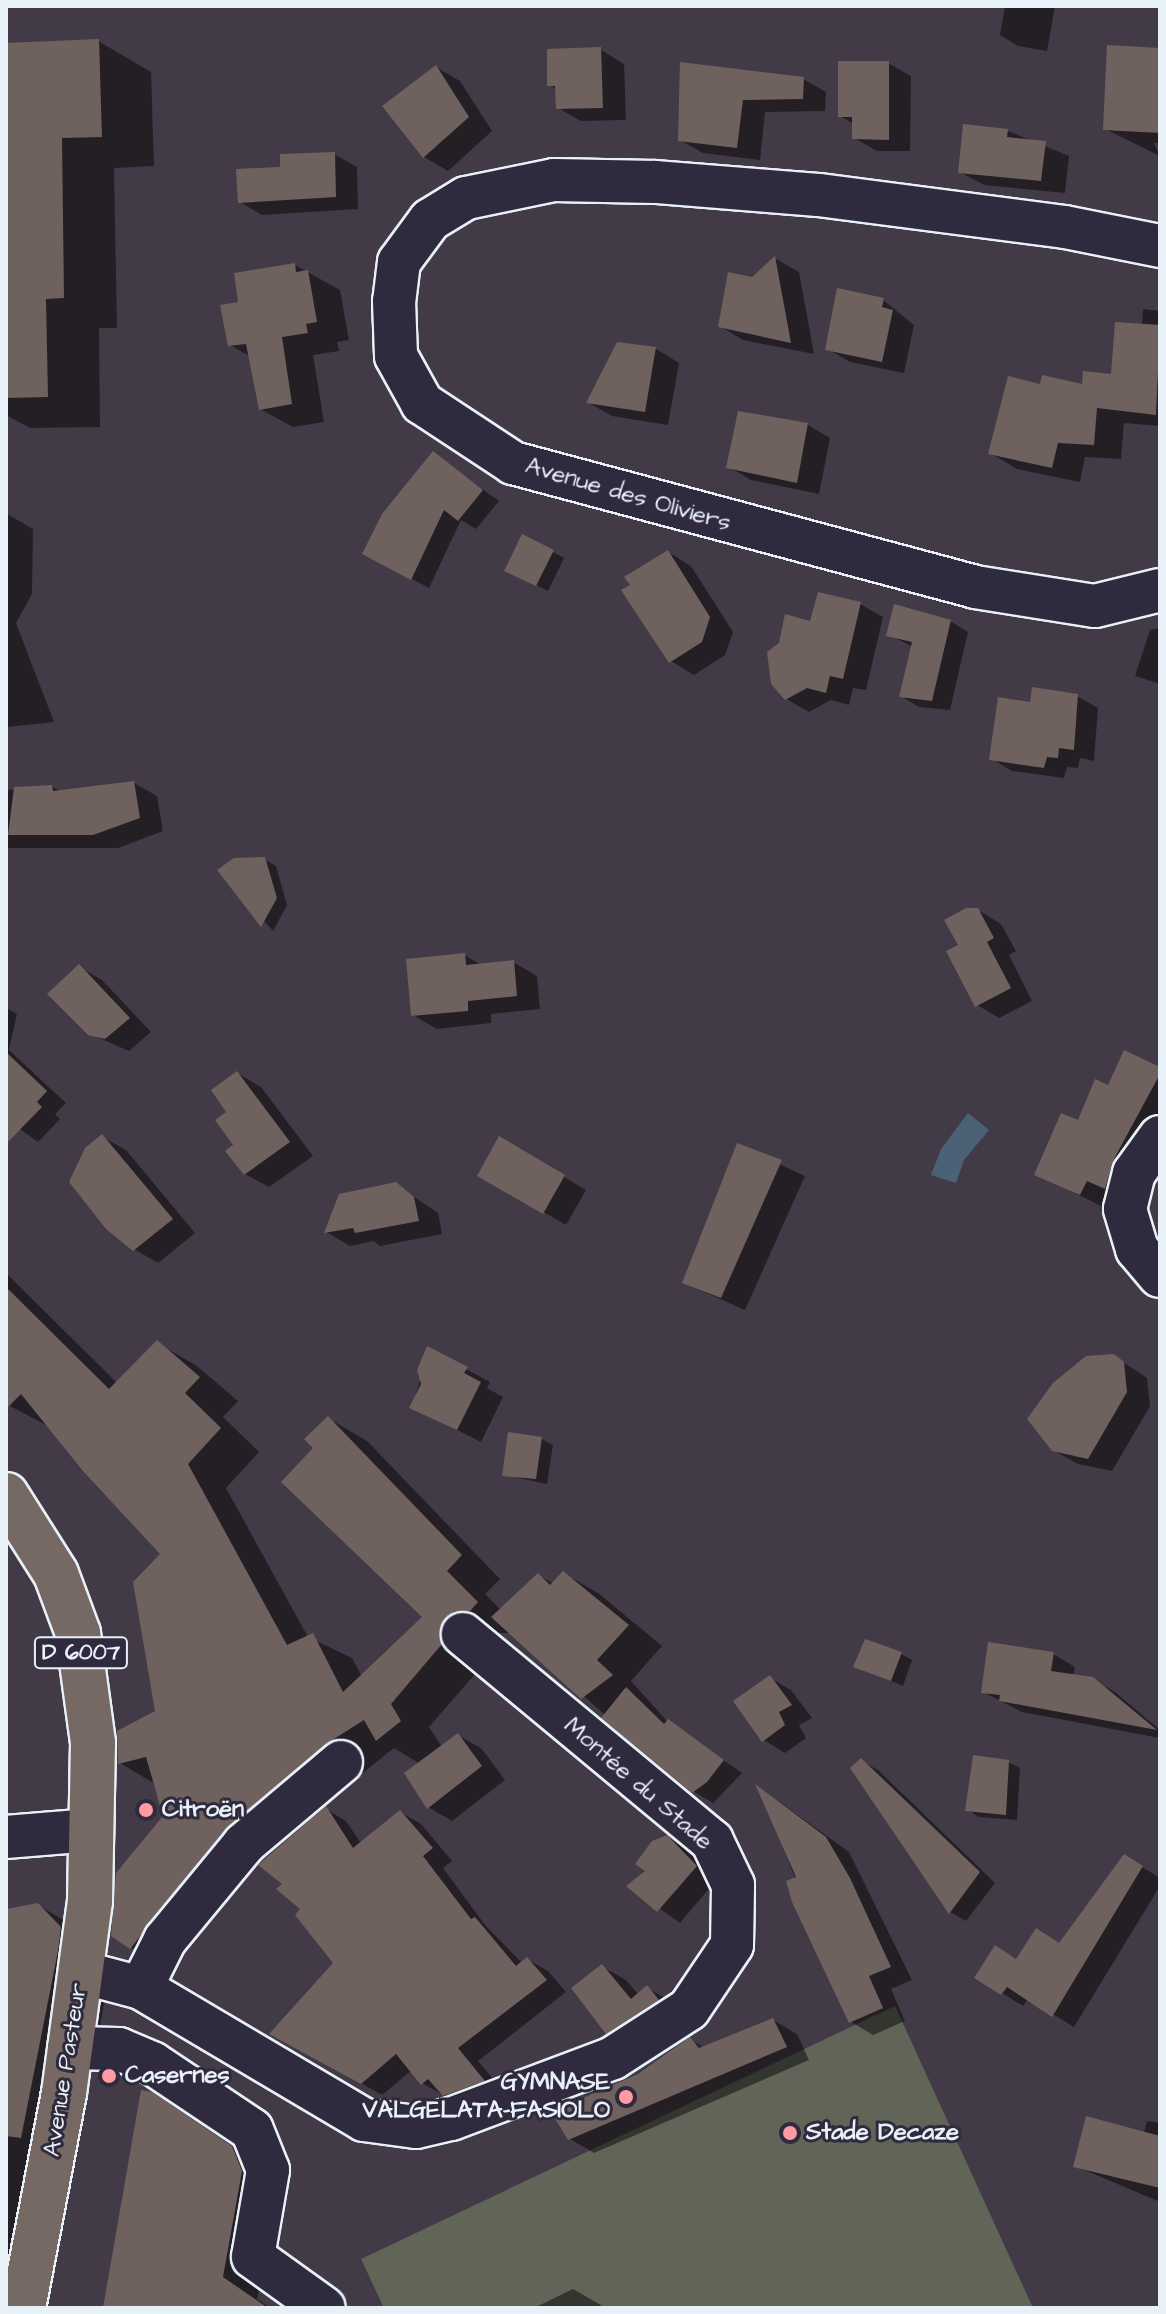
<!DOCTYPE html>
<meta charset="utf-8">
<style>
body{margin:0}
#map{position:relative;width:1166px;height:2314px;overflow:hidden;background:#423b47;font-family:"Architects Daughter",sans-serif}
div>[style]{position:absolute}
.green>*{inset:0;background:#606558}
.water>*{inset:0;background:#4b6176}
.shadow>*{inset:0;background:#0007}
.building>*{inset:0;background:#6f625e}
.roads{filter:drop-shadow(2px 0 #e8f1f8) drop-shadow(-2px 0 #e8f1f8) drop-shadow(0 2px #e8f1f8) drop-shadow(0 -2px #e8f1f8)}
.minor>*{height:42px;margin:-21px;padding:0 21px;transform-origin:21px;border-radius:21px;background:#2f2a3d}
.major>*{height:44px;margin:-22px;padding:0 22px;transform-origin:22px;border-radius:22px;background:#766964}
.dots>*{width:22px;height:22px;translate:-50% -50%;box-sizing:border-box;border:4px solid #2f2a3d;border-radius:50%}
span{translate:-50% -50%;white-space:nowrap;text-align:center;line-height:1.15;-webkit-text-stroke:6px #2f2a3d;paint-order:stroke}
.shield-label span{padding:2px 6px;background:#2f2a3d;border:2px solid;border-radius:6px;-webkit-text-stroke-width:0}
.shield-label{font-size:22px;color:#e8f1f8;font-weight:700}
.street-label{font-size:24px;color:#e8f1f8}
.poi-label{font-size:24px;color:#e8f1f8;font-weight:700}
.left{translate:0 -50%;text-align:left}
.right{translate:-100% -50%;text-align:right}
.frame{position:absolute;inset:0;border:8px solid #e8f1f8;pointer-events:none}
</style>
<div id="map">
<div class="green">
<i style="clip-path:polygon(895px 2006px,1033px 2308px,384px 2308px,361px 2259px)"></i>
</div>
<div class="water">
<i style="clip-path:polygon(968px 1113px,989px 1130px,964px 1160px,956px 1183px,931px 1175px,941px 1149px)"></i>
</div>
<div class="shadow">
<i style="clip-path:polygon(1005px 6px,1055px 6px,1047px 51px,1018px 46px,1000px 35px)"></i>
<i style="clip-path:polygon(98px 41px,151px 72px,154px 166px,114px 168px,117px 328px,99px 328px,100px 427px,30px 428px,6px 415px,6px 45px)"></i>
<i style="clip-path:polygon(601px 50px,624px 64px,626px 120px,581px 121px,558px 108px,558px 90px,549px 85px)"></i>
<i style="clip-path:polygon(1160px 50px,1160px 143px,1154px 143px,1160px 156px,1105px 129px)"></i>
<i style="clip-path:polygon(888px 63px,911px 76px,910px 151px,877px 151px,854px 138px,854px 124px,840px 116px)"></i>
<i style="clip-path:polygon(682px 64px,803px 79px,826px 92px,825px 111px,765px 112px,760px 160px,703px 153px,680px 140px)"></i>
<i style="clip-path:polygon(436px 67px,460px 81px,492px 131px,448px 171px,424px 157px,385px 106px)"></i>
<i style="clip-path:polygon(1008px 131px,1069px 156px,1065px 193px,984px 185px,960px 172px)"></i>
<i style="clip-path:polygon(334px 154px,357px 167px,358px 209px,262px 215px,240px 202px,282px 169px)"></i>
<i style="clip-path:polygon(776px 259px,799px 272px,814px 354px,743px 340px,720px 326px,753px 280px)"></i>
<i style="clip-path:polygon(295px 265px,340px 290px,349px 340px,337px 342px,339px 351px,313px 355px,324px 422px,293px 427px,260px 409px,251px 357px,230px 345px,240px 303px)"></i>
<i style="clip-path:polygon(883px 300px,914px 325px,904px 373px,850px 362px,828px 349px)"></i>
<i style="clip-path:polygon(1143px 309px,1160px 311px,1160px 426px,1124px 423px,1121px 459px,1085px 457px,1080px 482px,1017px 469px,990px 453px,1042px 387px,1084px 387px,1113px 376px,1142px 326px)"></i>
<i style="clip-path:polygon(618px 344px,656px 349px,679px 363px,668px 425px,612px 416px,589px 403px)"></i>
<i style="clip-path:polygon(739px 413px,808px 425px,830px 438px,819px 494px,751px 480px,729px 467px)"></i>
<i style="clip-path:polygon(433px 454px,499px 501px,476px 529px,461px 520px,429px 588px,382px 563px)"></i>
<i style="clip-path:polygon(6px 495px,7px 514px,33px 529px,32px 594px,16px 623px,54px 722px,6px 727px)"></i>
<i style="clip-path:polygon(553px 552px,564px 558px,548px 591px,518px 576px)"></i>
<i style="clip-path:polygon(668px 552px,691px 566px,733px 632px,725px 655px,694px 675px,671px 661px)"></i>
<i style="clip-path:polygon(860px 604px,883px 617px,866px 690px,853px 688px,849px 705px,831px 700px,809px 712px,786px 699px,812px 624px)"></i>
<i style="clip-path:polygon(950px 621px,968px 632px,950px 710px,919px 707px,901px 696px,913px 647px,889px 635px)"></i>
<i style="clip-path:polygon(1160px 628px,1160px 684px,1135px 676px,1150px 630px)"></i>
<i style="clip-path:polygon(1077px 696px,1098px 708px,1094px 761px,1080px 758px,1078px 768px,1067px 767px,1064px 778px,1012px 771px,992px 759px,1032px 704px)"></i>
<i style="clip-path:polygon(134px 783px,157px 796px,163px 831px,118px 848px,6px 848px,6px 790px,52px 787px,62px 792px)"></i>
<i style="clip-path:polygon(264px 859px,276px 866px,287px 905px,273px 931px,220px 871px)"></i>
<i style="clip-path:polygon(978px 910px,1001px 924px,1016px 951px,1009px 955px,1032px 1001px,999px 1018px,977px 1005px,961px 946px)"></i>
<i style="clip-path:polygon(464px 955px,481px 965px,513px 962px,537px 976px,540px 1009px,491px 1014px,491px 1023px,437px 1029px,413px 1015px)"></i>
<i style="clip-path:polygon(79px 967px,102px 980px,151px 1032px,129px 1051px,97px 1037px)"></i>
<i style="clip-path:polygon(6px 1008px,17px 1014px,9px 1050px,66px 1103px,55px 1114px,60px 1119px,38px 1142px,6px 1119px)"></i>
<i style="clip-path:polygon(1160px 1069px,1160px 1153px,1113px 1212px,1037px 1174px,1109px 1088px)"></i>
<i style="clip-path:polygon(237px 1073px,261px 1087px,313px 1156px,269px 1187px,245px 1174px,236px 1145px,229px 1112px)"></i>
<i style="clip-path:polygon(102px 1137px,126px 1150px,195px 1233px,158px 1263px,134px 1249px)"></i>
<i style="clip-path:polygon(500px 1139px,586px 1190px,566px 1225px,480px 1175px)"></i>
<i style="clip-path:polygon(738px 1145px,805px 1176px,745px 1310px,684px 1283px)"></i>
<i style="clip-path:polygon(395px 1184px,438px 1213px,442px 1234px,380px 1246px,373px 1241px,350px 1246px,326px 1232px)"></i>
<i style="clip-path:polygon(6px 1273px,117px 1383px,157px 1343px,197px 1366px,238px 1401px,223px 1417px,259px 1452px,226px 1488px,308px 1637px,352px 1658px,362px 1677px,425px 1617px,316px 1448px,328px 1418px,367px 1441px,500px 1579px,485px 1594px,501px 1610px,538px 1575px,554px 1584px,563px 1573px,598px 1593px,662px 1646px,631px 1681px,668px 1722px,742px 1773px,713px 1803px,693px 1791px,511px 1633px,496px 1633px,483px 1642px,481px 1667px,429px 1727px,442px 1747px,458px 1735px,482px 1749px,505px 1780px,452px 1821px,428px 1807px,420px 1764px,394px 1748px,265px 1851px,170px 1970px,131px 1947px,165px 1816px,155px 1784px,120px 1763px,158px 1712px,163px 1554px,50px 1427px,6px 1404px)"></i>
<i style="clip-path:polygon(429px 1349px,490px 1382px,487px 1388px,503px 1397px,481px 1442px,412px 1407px)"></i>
<i style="clip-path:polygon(1114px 1356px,1147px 1378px,1150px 1406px,1112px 1471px,1078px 1464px,1053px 1450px)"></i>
<i style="clip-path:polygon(542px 1439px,553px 1445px,547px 1484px,504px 1475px)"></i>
<i style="clip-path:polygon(901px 1654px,912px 1660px,903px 1686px,856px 1666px)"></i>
<i style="clip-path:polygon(1053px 1654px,1075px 1667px,1073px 1676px,1092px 1679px,1115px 1692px,1160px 1730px,1160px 1738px,1022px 1712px,983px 1692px)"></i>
<i style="clip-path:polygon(770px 1678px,791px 1690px,812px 1718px,799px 1725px,806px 1738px,785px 1753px,764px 1740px)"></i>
<i style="clip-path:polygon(861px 1761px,878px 1770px,995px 1883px,966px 1921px,950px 1912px)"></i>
<i style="clip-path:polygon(1008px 1762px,1020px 1768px,1017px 1820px,979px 1817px,968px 1810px)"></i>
<i style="clip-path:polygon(760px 1788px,849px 1852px,912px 1980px,891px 1989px,905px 2021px,873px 2035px,851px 2022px)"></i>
<i style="clip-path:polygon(326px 1809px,346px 1821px,361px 1843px,400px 1812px,421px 1824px,452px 1861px,443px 1868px,485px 1925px,522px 1963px,527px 1959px,548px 1971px,566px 1992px,478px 2061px,504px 2092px,465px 2107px,422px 2083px,412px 2070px,382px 2095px,273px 2033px,336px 1963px,303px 1909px)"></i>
<i style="clip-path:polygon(667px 1837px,688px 1849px,717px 1879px,680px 1923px,629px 1886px,648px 1871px)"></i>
<i style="clip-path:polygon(1124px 1856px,1160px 1878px,1160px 1886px,1074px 2027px,1028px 1999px,1023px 2006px,1002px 1993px,996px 1947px,1018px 1960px,1060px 1944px)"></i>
<i style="clip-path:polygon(38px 1905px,91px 1936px,113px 1959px,44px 2308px,6px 2308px,6px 1911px)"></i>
<i style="clip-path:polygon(603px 1967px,626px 1980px,639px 1995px,647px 1988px,671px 2001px,631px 2046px,608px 2032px)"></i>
<i style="clip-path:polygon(773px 2020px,797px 2034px,809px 2060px,594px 2153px,570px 2139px,639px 2076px,690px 2039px,704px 2048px)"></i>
<i style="clip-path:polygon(152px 2094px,267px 2168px,277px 2192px,257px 2299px,270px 2308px,104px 2308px)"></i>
<i style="clip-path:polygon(1147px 2121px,1160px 2123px,1160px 2202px,1075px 2166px,1144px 2133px)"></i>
<i style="clip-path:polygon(573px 2289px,606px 2308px,534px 2308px)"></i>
</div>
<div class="building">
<i style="clip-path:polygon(99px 39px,102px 137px,62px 138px,64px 298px,46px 299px,48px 397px,6px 398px,6px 43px)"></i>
<i style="clip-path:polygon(1107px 45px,1160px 48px,1160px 133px,1103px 130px)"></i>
<i style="clip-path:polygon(601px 47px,603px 108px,556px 109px,555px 86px,547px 86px,547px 49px)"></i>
<i style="clip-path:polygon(838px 61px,889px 61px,889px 140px,852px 139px,852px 117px,838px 117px)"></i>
<i style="clip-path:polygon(680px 62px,804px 77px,803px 99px,743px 100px,737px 148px,678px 141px)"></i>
<i style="clip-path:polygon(436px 65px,469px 117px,423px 158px,382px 106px)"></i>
<i style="clip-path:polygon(963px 124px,1008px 129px,1007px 137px,1046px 141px,1041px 181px,958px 173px)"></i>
<i style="clip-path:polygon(335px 152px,336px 197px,238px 203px,236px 169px,280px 167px,280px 154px)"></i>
<i style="clip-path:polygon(775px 256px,791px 343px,718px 327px,728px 272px,752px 277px)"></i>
<i style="clip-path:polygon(295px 263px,296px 272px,308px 270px,317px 322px,306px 324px,308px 333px,282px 337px,292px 404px,259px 410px,246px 344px,228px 346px,220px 305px,238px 302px,234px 273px)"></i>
<i style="clip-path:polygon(837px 288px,884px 298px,882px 307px,893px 310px,882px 362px,825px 350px)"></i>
<i style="clip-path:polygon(1115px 322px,1160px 325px,1156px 415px,1097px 408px,1094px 445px,1058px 443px,1052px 468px,988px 454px,1008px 376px,1040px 384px,1042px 375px,1082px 384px,1083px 371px,1111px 374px)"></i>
<i style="clip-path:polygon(617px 342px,656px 347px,645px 412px,586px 403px)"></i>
<i style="clip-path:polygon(738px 411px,808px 423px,797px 483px,726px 468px)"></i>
<i style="clip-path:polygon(433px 451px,483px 490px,458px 521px,444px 510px,411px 580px,362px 554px,382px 514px)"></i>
<i style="clip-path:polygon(522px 534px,554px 550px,536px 586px,504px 571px)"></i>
<i style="clip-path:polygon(668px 550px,710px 617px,702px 642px,669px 663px,621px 590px,630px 585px,624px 577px)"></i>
<i style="clip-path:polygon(818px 592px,861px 602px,843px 679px,830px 676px,826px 693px,807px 688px,785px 700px,771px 684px,767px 652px,779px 643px,785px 614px,810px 621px)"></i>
<i style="clip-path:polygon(894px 604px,951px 620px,932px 701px,899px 697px,912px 642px,886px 636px)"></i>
<i style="clip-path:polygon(1032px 687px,1078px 694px,1074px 750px,1059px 748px,1058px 758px,1047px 757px,1044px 768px,989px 760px,998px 697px,1030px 702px)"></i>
<i style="clip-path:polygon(134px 781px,140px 818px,93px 835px,8px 835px,14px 787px,52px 785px,53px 791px)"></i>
<i style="clip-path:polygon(265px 857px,277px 898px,261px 927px,217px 870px,234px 858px)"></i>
<i style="clip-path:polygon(966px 908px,978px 908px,994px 938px,987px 942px,1011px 988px,975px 1007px,946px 951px,958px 945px,944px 920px)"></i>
<i style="clip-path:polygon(465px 953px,466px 965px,514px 960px,517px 996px,468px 1001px,468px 1011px,411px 1016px,406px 959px)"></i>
<i style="clip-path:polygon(79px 964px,130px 1018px,105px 1039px,88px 1035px,47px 994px)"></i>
<i style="clip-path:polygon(1124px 1050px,1160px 1067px,1160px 1074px,1114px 1159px,1105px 1189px,1087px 1181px,1080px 1195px,1034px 1175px,1061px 1113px,1078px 1120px,1095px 1079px,1108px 1085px)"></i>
<i style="clip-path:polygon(6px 1052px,47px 1091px,37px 1102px,42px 1107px,6px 1144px)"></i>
<i style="clip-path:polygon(237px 1071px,290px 1142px,244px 1175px,225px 1151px,233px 1145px,215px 1120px,226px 1112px,211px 1090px)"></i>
<i style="clip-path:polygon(102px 1134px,173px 1219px,133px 1251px,106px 1229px,69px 1182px,85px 1148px)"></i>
<i style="clip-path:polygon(499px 1136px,565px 1175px,543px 1214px,477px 1176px)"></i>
<i style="clip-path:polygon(737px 1143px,782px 1160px,721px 1298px,682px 1283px)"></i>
<i style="clip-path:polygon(396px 1182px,414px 1197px,419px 1221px,355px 1233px,353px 1228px,324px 1233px,339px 1194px)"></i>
<i style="clip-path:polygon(6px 1287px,109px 1389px,157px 1340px,200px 1377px,185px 1393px,221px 1428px,188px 1464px,287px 1645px,313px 1633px,343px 1692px,422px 1617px,281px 1482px,313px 1448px,304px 1439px,328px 1416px,462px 1555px,447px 1571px,478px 1602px,470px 1611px,455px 1611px,444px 1619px,442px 1644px,391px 1704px,401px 1721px,376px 1741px,364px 1720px,326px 1744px,226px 1829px,130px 1949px,111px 1936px,116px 1873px,163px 1816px,146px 1757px,118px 1764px,117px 1731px,155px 1711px,133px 1582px,160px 1554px,83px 1471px,21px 1394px,6px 1409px)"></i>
<i style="clip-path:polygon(427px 1346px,468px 1367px,464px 1373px,481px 1382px,457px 1430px,409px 1408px,421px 1384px,417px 1370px)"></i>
<i style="clip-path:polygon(1114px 1354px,1124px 1362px,1127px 1392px,1088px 1459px,1052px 1451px,1027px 1419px,1053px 1383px,1086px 1356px)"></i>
<i style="clip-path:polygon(508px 1432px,542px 1437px,536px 1479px,502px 1476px)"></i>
<i style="clip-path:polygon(563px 1571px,629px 1625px,597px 1660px,613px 1675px,581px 1699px,491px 1617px,538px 1573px,550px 1585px)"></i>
<i style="clip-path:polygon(865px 1639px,902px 1652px,891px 1681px,853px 1667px)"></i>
<i style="clip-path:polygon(988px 1642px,1054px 1652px,1051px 1671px,1093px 1677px,1157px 1730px,999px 1701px,1000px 1695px,981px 1693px)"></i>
<i style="clip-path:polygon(770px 1675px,792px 1705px,779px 1712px,785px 1725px,762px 1742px,733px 1701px)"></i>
<i style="clip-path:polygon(626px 1687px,664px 1724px,668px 1719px,724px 1760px,707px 1782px,692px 1793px,601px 1718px)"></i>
<i style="clip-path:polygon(458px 1733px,482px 1766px,427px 1809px,404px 1773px)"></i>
<i style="clip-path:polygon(973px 1755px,1009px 1760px,1006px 1815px,965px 1811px)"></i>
<i style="clip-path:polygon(861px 1758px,980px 1872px,949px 1914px,850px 1768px)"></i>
<i style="clip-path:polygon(755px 1784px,826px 1837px,850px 1878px,891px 1967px,869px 1976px,883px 2008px,849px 2023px,792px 1902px,786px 1881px,796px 1877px)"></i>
<i style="clip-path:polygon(326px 1806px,353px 1848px,400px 1810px,433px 1848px,423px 1856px,471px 1919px,475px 1917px,516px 1966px,527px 1957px,547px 1980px,458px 2048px,485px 2081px,443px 2096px,428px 2079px,421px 2085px,396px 2054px,361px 2084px,269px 2034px,333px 1963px,295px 1915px,300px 1909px,276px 1889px,282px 1884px,258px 1865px)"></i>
<i style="clip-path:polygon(667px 1835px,697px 1866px,657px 1912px,626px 1886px,645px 1871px,635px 1864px,652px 1841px)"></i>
<i style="clip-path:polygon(1124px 1854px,1143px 1866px,1052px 2017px,1007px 1987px,1001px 1995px,974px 1978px,995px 1945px,1016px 1959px,1036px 1928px,1059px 1943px)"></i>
<i style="clip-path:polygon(38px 1903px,61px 1927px,58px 1951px,21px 2138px,6px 2136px,6px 1909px)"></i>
<i style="clip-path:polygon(602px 1964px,631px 1999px,647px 1985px,659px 2000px,606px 2034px,571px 1988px)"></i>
<i style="clip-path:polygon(773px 2018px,787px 2047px,568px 2140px,551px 2112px,638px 2074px,690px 2037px,699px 2048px)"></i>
<i style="clip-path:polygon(141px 2090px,152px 2092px,232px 2146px,242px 2171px,223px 2277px,268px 2308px,103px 2308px)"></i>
<i style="clip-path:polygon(1086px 2116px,1160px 2136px,1160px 2188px,1073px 2167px)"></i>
</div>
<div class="roads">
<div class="minor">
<i style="left:1160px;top:246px;width:97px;rotate:-168.7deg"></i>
<i style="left:1065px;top:227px;width:249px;rotate:-172.6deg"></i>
<i style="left:818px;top:195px;width:164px;rotate:-175.4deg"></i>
<i style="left:655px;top:182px;width:101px;rotate:-178.9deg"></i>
<i style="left:554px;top:180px;width:90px;rotate:168.4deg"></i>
<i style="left:466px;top:198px;width:42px;rotate:148.6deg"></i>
<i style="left:430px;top:220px;width:52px;rotate:126.4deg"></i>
<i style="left:399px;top:262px;width:39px;rotate:97deg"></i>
<i style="left:394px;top:301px;width:55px;rotate:87.9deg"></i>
<i style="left:396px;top:356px;width:54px;rotate:61deg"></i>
<i style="left:422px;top:403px;width:109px;rotate:33.4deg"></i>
<i style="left:513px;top:463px;width:478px;rotate:15deg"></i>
<i style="left:975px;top:587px;width:121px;rotate:9deg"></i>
<i style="left:1095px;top:606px;width:67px;rotate:-13.8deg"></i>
<i style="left:1160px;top:1137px;width:44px;rotate:125.8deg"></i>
<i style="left:1134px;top:1173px;width:37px;rotate:104deg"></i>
<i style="left:1125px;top:1209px;width:42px;rotate:73.3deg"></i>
<i style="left:1137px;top:1249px;width:35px;rotate:50deg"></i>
<i style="left:6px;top:1837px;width:86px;rotate:-4.7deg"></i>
<i style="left:81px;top:1972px;width:62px;rotate:14.9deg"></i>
<i style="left:141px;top:1988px;width:259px;rotate:30.6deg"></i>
<i style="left:364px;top:2120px;width:52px;rotate:7.7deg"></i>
<i style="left:416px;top:2127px;width:36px;rotate:-13deg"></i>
<i style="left:451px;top:2119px;width:173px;rotate:-20.6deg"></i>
<i style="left:613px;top:2058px;width:90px;rotate:-32.8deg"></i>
<i style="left:689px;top:2009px;width:77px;rotate:-56.1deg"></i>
<i style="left:732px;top:1945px;width:60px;rotate:-89deg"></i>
<i style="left:733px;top:1885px;width:49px;rotate:-115.5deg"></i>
<i style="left:712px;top:1841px;width:324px;rotate:-140.3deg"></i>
<i style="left:141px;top:1988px;width:54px;rotate:-63.4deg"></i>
<i style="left:165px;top:1940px;width:124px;rotate:-50.5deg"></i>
<i style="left:244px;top:1844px;width:127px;rotate:-40.2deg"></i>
<i style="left:69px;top:2048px;width:50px;rotate:1.1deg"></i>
<i style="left:119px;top:2049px;width:36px;rotate:23deg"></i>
<i style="left:152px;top:2063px;width:120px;rotate:33.8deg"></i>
<i style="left:252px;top:2130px;width:43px;rotate:68.2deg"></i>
<i style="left:268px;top:2170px;width:88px;rotate:99.8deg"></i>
<i style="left:253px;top:2257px;width:87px;rotate:35.7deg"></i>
</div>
<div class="major">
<i style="left:6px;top:1495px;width:93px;rotate:57.7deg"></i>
<i style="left:56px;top:1574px;width:63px;rotate:69.6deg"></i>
<i style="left:78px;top:1633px;width:111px;rotate:82.2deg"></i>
<i style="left:93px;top:1743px;width:158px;rotate:91.1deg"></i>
<i style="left:90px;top:1901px;width:194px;rotate:97.7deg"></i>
<i style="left:64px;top:2093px;width:219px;rotate:100.8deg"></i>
</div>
</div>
<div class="dots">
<i style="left:146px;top:1810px;background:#ff9aa2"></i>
<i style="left:109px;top:2076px;background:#ff9aa2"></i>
<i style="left:626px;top:2097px;background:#ff9aa2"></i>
<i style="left:790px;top:2133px;background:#ff9aa2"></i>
</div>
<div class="shield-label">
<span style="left:81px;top:1653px">D 6007</span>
</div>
<div class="street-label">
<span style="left:628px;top:495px;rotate:16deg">Avenue des Oliviers</span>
<span style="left:638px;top:1784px;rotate:41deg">Montée du Stade</span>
<span style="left:66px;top:2070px;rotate:-81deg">Avenue Pasteur</span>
</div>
<div class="poi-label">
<span class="left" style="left:162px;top:1810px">Citroën</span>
<span class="left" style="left:125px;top:2076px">Casernes</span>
<span class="right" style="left:610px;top:2097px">GYMNASE<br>VALGELATA-FASIOLO</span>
<span class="left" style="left:806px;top:2133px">Stade Decaze</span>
</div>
<div class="frame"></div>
</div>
